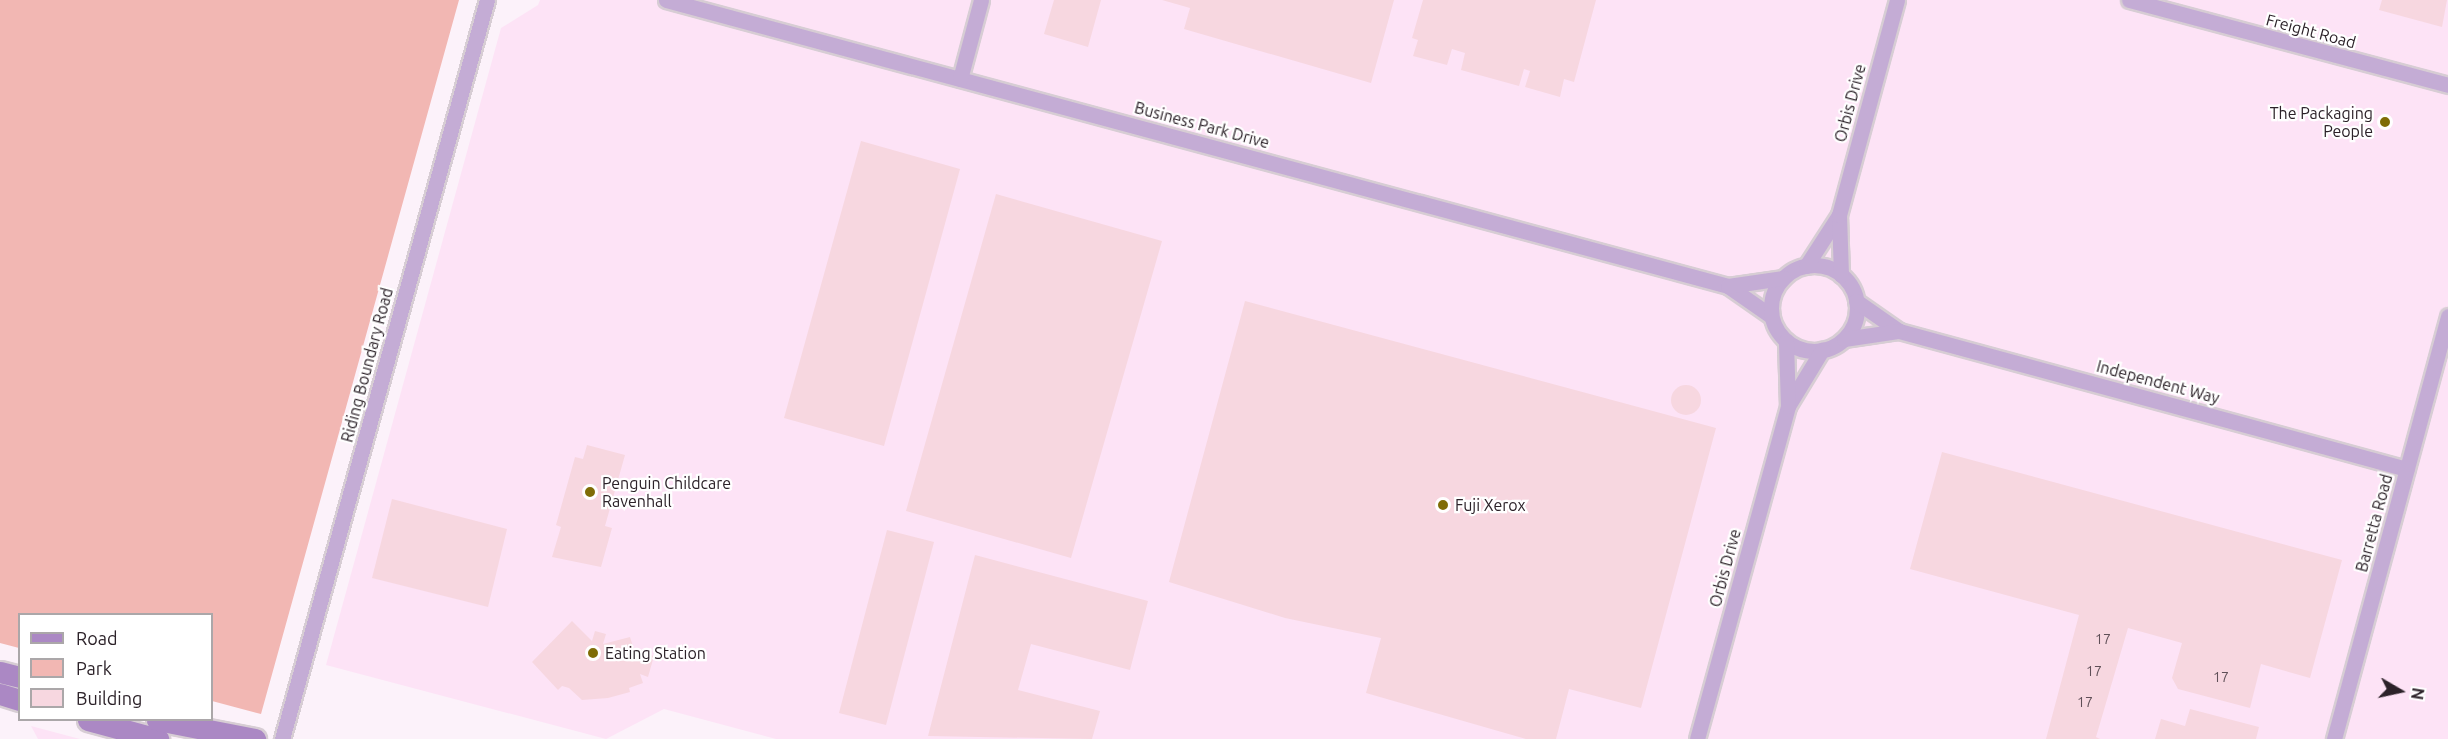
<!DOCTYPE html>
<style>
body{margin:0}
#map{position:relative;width:2448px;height:739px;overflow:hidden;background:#fcf2fa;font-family:Ubuntu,sans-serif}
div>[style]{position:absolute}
.built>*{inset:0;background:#fde3f6}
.green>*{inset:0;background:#f2b7b3}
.building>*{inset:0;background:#f7d7e0}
.round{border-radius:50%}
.roads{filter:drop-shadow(2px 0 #d7cdd4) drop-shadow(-2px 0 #d7cdd4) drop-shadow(0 2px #d7cdd4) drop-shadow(0 -2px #d7cdd4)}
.street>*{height:15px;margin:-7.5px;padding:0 7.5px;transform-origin:7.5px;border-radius:7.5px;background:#c4acd5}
.street>.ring{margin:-7.5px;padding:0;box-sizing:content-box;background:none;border:15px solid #c4acd5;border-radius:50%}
.secondary>*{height:21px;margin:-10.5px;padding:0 10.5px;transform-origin:10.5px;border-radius:10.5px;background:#ab88c4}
.dots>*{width:16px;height:16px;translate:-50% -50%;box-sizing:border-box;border:3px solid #fff;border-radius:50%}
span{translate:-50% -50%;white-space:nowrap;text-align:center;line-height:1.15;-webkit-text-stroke:4.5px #fff;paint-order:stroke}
.number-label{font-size:14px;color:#5f4f57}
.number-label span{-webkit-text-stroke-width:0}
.street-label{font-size:16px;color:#2c2229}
.poi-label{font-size:16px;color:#2c2229}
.right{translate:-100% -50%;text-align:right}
.left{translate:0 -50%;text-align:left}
.legend{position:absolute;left:18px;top:613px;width:195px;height:108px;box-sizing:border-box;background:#fff;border:2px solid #aba7a9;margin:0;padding:8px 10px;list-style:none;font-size:18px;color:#2c2229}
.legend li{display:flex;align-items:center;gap:12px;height:30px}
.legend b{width:30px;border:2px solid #aba7a9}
.north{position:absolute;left:2370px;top:661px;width:60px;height:60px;-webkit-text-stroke:4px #fff;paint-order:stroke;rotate:99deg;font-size:16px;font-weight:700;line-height:24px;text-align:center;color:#2c2229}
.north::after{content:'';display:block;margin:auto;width:21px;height:27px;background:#2c2229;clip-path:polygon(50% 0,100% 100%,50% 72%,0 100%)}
</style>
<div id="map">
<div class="built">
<i style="clip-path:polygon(540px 0,2448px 0,2448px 739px,776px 739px,664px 709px,606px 739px,326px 665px,501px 28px,538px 5px)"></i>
<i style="clip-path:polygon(31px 726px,80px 739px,38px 739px)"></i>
</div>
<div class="green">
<i style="clip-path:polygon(0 0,459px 0,261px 714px,212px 701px,212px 614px,20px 614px,19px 648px,0 643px)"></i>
</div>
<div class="building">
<i style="clip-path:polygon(1054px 0,1101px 0,1088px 47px,1044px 34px)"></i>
<i style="clip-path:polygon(1162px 0,1394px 0,1371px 83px,1184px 29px,1190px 8px)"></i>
<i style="clip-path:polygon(1423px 0,1596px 0,1574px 82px,1564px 79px,1560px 97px,1525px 87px,1530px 71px,1524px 69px,1519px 86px,1461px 70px,1465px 53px,1452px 49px,1447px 65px,1413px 56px,1418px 40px,1412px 38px)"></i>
<i style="clip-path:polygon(2382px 0,2447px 0,2442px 27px,2379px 10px)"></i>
<i style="clip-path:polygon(861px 141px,960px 169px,884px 446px,784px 418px)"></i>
<i style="clip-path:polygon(996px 194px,1162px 241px,1071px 558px,906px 511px)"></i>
<i style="clip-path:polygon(1245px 301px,1716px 428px,1641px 708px,1569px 689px,1556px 739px,1526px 739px,1366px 693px,1381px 638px,1285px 618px,1169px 582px)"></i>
<i class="round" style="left:1671px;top:385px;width:30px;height:30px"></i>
<i style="clip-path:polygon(587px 445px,625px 455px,605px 526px,612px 528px,601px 567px,552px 557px,561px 527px,556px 525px,575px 457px,583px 459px)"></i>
<i style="clip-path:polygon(1942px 452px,2342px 560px,2310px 678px,2261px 664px,2250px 708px,2178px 689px,2172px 678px,2182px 643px,2128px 628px,2096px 737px,2100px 739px,2046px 739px,2079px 615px,1910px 569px)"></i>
<i style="clip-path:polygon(392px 499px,507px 529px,488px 607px,372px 578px)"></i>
<i style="clip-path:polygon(887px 530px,934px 542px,886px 725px,839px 713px)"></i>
<i style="clip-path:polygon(975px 555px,1148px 601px,1130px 670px,1031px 644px,1018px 690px,1100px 711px,1092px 739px,928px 736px)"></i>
<i style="clip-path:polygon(572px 621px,592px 641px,595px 631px,606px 634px,603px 644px,630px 637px,634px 650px,654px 656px,648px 677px,640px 674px,643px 683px,629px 688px,630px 692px,608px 698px,582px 700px,569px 688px,562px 686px,558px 690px,532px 662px)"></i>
<i style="clip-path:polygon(2190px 709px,2259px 727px,2256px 739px,2155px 739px,2161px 719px,2185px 726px)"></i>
</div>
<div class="roads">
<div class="street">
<i style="left:666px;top:0;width:1100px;rotate:15.07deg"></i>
<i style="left:1728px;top:286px;width:52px;rotate:34.9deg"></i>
<i style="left:2129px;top:0;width:330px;rotate:14.9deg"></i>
<i style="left:960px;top:79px;width:82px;rotate:-75.1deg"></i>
<i class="ring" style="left:1771px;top:265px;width:71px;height:71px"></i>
<i style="left:1806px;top:266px;width:61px;rotate:-57.1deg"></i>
<i style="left:1841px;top:275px;width:60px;rotate:-91.9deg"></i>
<i style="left:1839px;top:215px;width:223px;rotate:-74.9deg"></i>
<i style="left:1728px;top:286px;width:56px;rotate:-8.3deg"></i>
<i style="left:1856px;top:301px;width:52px;rotate:34.9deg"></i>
<i style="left:1899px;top:331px;width:526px;rotate:15.2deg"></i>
<i style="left:1844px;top:339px;width:56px;rotate:-8.3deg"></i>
<i style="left:1788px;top:406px;width:66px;rotate:-58.7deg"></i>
<i style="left:282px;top:739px;width:767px;rotate:-74.5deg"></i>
<i style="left:1697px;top:739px;width:345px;rotate:-74.7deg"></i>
<i style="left:1788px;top:406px;width:65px;rotate:-91.8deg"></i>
<i style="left:2334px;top:739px;width:438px;rotate:-74.9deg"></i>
</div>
<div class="secondary">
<i style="left:0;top:672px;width:21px;rotate:14deg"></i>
<i style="left:0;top:694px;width:21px;rotate:17deg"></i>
<i style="left:88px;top:720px;width:73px;rotate:15.2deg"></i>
<i style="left:157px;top:720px;width:100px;rotate:11deg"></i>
</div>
</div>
<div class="dots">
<i style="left:2385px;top:122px;background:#7f6c06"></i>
<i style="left:590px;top:492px;background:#7f6c06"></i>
<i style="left:1443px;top:505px;background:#7f6c06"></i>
<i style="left:593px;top:653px;background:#7f6c06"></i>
</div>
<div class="number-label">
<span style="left:2103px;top:639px">17</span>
<span style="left:2094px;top:671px">17</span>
<span style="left:2221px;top:677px">17</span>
<span style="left:2085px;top:702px">17</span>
</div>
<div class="street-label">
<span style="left:2311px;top:31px;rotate:15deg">Freight Road</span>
<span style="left:1850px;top:103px;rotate:-75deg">Orbis Drive</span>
<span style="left:1202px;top:125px;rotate:15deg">Business Park Drive</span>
<span style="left:367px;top:365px;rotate:-75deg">Riding Boundary Road</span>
<span style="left:2158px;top:382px;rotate:15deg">Independent Way</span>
<span style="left:2374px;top:523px;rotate:-75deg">Barretta Road</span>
<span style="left:1725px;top:568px;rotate:-75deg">Orbis Drive</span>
</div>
<div class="poi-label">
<span class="right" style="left:2373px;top:122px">The Packaging<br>People</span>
<span class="left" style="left:602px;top:492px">Penguin Childcare<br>Ravenhall</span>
<span class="left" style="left:1455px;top:505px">Fuji Xerox</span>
<span class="left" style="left:605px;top:653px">Eating Station</span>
</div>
<ul class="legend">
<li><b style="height:8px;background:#ab88c4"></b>Road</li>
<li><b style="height:16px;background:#f2b7b3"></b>Park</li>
<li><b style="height:16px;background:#f7d7e0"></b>Building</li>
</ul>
<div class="north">N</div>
</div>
